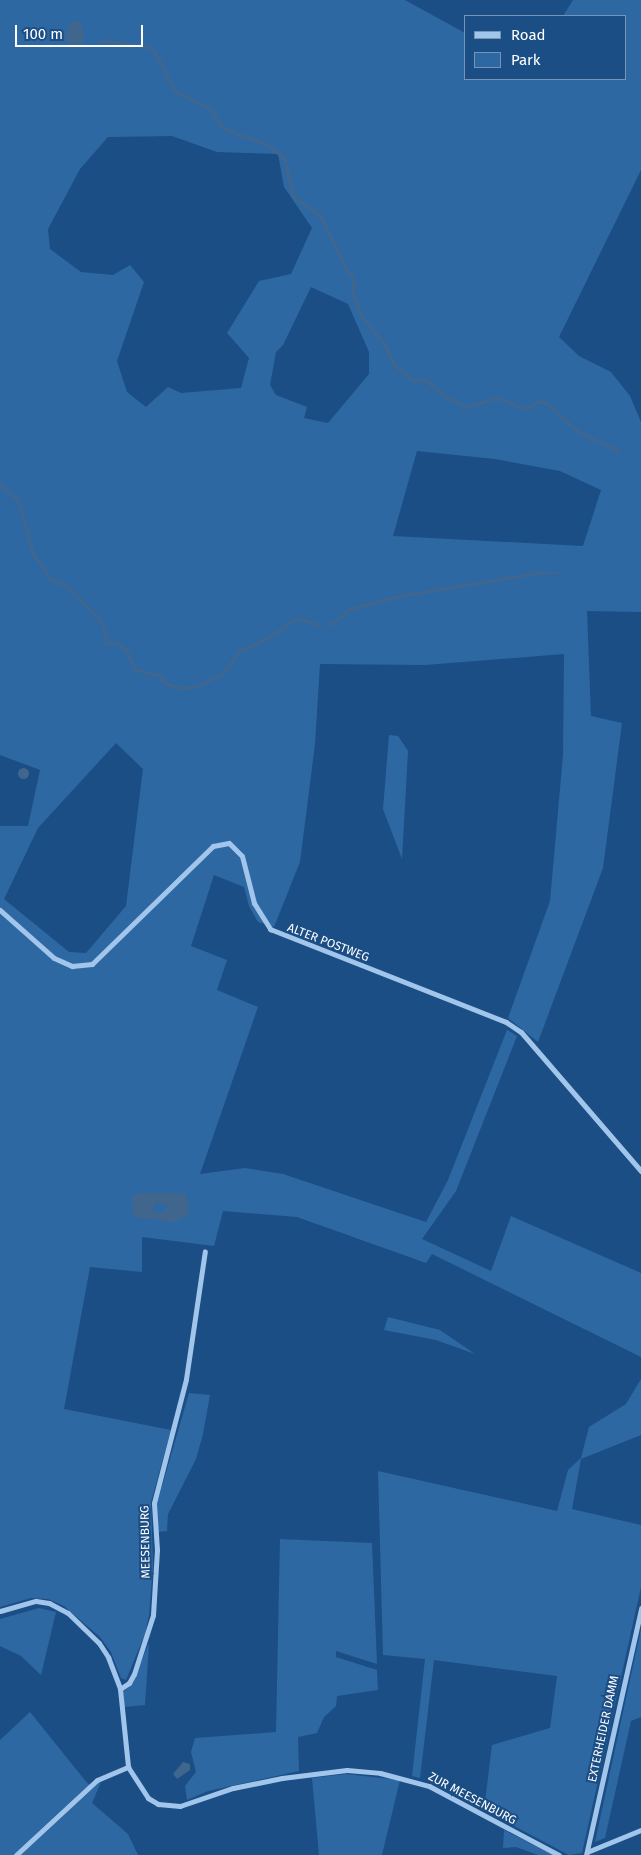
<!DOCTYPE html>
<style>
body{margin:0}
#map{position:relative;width:641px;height:1855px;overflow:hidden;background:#1b4e85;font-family:"Fira Sans",sans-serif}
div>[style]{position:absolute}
.green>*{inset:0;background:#2e68a3}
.water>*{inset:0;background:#41668e}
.round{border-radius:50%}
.stream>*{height:2.5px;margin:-1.25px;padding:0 1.25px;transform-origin:1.25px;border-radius:1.25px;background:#41668e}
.minor>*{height:5px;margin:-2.5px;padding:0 2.5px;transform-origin:2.5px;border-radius:2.5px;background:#a2c6eb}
span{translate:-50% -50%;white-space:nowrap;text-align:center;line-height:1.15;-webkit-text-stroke:4px #1b4e85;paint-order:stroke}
.street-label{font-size:12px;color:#fff}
.legend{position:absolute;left:464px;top:15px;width:162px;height:65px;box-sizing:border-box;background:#1b4e85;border:1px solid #7695b6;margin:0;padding:6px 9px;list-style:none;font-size:15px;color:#fff}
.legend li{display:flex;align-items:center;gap:10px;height:25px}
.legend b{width:25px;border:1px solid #7695b6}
.scale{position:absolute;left:15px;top:25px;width:128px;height:22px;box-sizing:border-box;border:2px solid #fff;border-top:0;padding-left:6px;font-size:15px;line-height:18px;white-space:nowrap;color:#fff;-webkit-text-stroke:4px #1b4e85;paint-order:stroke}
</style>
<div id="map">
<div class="green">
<i style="clip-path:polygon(evenodd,0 0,405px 0,465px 33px,465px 79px,625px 79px,625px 16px,563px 16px,573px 0,641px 0,641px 170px,559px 337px,579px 356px,611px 372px,630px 396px,641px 422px,641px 612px,587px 611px,591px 716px,622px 723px,603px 868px,538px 1042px,508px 1018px,550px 901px,563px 755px,564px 654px,425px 665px,320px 664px,315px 744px,300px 862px,274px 927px,258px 922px,249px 906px,244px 887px,214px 875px,191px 946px,227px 960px,217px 990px,258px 1007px,200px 1174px,245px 1168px,283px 1174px,426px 1222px,448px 1180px,507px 1030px,517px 1036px,456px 1191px,422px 1239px,491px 1271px,511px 1216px,641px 1273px,641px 1357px,432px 1254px,426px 1263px,297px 1217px,223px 1211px,214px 1246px,142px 1237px,142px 1272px,90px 1267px,64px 1409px,171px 1430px,151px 1502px,153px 1566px,149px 1615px,145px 1634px,126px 1680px,121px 1678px,111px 1652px,100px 1637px,64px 1606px,48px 1599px,31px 1598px,0 1607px,0 826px,28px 826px,40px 770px,0 755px,0 0,172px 136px,217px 152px,278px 154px,284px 187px,312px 228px,291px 274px,259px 281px,227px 333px,249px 358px,241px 388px,181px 393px,168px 387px,146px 407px,127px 392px,117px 361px,144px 282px,130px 265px,113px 275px,81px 272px,50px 249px,48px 229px,80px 169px,108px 137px,172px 136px,0 0,311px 287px,348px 304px,369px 352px,369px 374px,328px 423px,304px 418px,307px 407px,276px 395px,270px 385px,276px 352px,283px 345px,311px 287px,0 0,417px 451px,495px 459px,560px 471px,601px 490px,583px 546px,393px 536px,417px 451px,0 0,116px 743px,143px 769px,126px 906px,86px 953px,69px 952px,4px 899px,38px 828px,116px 743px)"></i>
<i style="clip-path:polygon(389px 735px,398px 736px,408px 751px,402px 859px,383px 809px)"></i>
<i style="clip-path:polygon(388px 1317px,440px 1330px,475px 1354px,436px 1340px,384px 1330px)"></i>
<i style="clip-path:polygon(641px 1379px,641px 1435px,581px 1459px,572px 1509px,641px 1525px,641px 1587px,582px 1853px,569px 1855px,484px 1810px,492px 1745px,550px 1728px,557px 1676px,434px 1660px,420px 1778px,412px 1776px,425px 1659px,383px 1655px,378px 1471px,557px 1511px,568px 1470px,581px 1458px,589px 1427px,626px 1404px)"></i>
<i style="clip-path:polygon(189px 1393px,210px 1395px,203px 1434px,196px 1459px,168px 1514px,167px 1531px,157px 1532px,156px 1507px)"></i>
<i style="clip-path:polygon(280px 1539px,372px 1543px,377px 1664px,336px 1651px,336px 1657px,377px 1670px,378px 1690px,337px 1696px,336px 1706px,324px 1717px,317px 1733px,298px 1737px,299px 1771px,208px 1791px,187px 1800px,185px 1786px,196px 1772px,191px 1752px,195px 1738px,276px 1732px)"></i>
<i style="clip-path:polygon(39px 1608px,56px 1612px,41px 1675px,21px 1656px,0 1646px,0 1619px)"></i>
<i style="clip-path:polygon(641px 1629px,641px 1717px,631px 1721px,605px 1838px,595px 1842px)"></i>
<i style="clip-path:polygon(149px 1643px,145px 1705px,124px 1707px,123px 1692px,132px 1684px)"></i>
<i style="clip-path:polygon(30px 1712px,88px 1784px,101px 1782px,92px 1803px,128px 1834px,138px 1855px,0 1855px,0 1740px)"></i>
<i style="clip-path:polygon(346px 1774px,400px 1780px,382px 1855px,319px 1855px,312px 1778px)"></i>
<i style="clip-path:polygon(504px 1830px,554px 1855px,538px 1855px,516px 1847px,503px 1848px)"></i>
</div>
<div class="water">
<i style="clip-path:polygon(80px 21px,84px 35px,82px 47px,71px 48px,65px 36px,72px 22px)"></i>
<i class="round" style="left:17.5px;top:767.5px;width:11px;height:11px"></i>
<i style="clip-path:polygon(evenodd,142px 1193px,185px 1193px,190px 1213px,175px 1222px,133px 1217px,132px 1196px,142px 1193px,155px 1203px,167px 1204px,167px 1208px,163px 1212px,153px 1211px,155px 1203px)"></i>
<i style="clip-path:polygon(183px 1762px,190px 1764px,190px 1770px,177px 1779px,173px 1774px)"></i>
</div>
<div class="stream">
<i style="left:100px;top:40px;width:49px;rotate:8.1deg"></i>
<i style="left:149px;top:47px;width:9px;rotate:41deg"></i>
<i style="left:156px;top:53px;width:42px;rotate:63.4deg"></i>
<i style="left:175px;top:91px;width:39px;rotate:26deg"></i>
<i style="left:210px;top:108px;width:24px;rotate:57deg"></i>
<i style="left:223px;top:128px;width:46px;rotate:20.4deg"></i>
<i style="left:266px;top:144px;width:22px;rotate:36deg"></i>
<i style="left:284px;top:157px;width:41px;rotate:76deg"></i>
<i style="left:294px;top:197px;width:33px;rotate:35deg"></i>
<i style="left:321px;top:216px;width:61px;rotate:63.9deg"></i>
<i style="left:348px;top:271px;width:8px;rotate:45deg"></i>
<i style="left:354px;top:277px;width:17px;rotate:93deg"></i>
<i style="left:353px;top:294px;width:24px;rotate:68deg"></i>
<i style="left:362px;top:316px;width:38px;rotate:51deg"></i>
<i style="left:386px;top:346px;width:20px;rotate:66deg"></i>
<i style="left:394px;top:364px;width:19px;rotate:43deg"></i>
<i style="left:408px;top:377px;width:10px;rotate:24deg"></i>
<i style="left:417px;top:381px;width:7px;rotate:-16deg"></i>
<i style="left:424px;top:379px;width:31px;rotate:38deg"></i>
<i style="left:448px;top:398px;width:21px;rotate:25deg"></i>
<i style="left:467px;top:407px;width:31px;rotate:-17deg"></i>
<i style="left:497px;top:398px;width:32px;rotate:20deg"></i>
<i style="left:527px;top:409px;width:14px;rotate:-34deg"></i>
<i style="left:539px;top:401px;width:9px;rotate:18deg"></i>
<i style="left:548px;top:404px;width:42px;rotate:42.1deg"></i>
<i style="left:579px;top:432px;width:44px;rotate:25.4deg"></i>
<i style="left:0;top:484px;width:25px;rotate:42deg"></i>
<i style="left:19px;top:501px;width:54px;rotate:74.9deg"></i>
<i style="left:33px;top:553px;width:32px;rotate:55deg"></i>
<i style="left:51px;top:579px;width:20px;rotate:24deg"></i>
<i style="left:69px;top:587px;width:44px;rotate:46.8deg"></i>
<i style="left:99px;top:619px;width:14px;rotate:60deg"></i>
<i style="left:106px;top:631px;width:12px;rotate:90deg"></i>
<i style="left:106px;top:643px;width:12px;rotate:5deg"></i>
<i style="left:118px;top:644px;width:9px;rotate:32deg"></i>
<i style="left:126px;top:649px;width:23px;rotate:65deg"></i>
<i style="left:136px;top:670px;width:25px;rotate:12deg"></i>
<i style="left:160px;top:675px;width:9px;rotate:58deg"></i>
<i style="left:165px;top:683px;width:17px;rotate:17deg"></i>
<i style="left:181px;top:688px;width:14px;rotate:-4deg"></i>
<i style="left:195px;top:687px;width:29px;rotate:-25deg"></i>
<i style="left:221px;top:675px;width:33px;rotate:-52deg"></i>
<i style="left:241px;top:649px;width:19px;rotate:-18deg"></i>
<i style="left:259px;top:643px;width:46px;rotate:-32.7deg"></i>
<i style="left:298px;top:618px;width:21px;rotate:17deg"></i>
<i style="left:327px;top:624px;width:5px"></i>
<i style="left:332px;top:624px;width:23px;rotate:-41deg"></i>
<i style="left:349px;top:609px;width:53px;rotate:-14.3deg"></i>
<i style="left:400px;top:596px;width:139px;rotate:-9.5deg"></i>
<i style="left:537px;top:573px;width:21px"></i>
</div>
<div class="minor">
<i style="left:0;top:910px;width:72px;rotate:41.6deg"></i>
<i style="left:54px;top:958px;width:20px;rotate:24deg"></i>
<i style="left:72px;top:966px;width:20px;rotate:-6deg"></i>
<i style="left:92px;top:964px;width:169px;rotate:-44.3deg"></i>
<i style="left:213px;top:846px;width:16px;rotate:-11deg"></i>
<i style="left:229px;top:843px;width:18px;rotate:45deg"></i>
<i style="left:242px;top:856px;width:49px;rotate:75.7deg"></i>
<i style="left:254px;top:903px;width:31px;rotate:58deg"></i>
<i style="left:270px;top:929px;width:254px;rotate:21.5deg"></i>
<i style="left:506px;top:1022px;width:18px;rotate:34deg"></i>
<i style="left:521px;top:1032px;width:184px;rotate:49.2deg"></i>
<i style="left:0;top:1611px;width:37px;rotate:-16deg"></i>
<i style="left:36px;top:1601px;width:13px;rotate:9deg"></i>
<i style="left:49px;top:1603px;width:21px;rotate:28deg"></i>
<i style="left:68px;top:1613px;width:43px;rotate:44.1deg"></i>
<i style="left:99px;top:1643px;width:17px;rotate:57deg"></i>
<i style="left:108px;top:1657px;width:34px;rotate:69deg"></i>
<i style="left:120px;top:1689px;width:78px;rotate:84.1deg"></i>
<i style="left:128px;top:1767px;width:37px;rotate:57deg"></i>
<i style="left:148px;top:1798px;width:12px;rotate:31deg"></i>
<i style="left:158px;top:1804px;width:22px;rotate:5deg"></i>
<i style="left:180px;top:1806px;width:56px;rotate:-18.8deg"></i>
<i style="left:233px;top:1788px;width:50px;rotate:-11.5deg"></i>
<i style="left:282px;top:1778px;width:65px;rotate:-7deg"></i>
<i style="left:347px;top:1770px;width:33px;rotate:5deg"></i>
<i style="left:380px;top:1773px;width:51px;rotate:14.9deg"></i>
<i style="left:429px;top:1786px;width:147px;rotate:28deg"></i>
<i style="left:120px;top:1689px;width:11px;rotate:-34deg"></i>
<i style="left:129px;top:1683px;width:10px;rotate:-61deg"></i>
<i style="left:134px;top:1674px;width:62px;rotate:-72.1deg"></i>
<i style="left:153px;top:1615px;width:65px;rotate:-86.5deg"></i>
<i style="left:157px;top:1550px;width:47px;rotate:-93.7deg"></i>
<i style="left:154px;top:1503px;width:128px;rotate:-75.5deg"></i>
<i style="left:186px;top:1379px;width:129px;rotate:-81.6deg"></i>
<i style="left:587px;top:1852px;width:58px;rotate:-22.2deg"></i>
<i style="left:16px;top:1855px;width:110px;rotate:-42.8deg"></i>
<i style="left:97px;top:1780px;width:34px;rotate:-23deg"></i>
<i style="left:586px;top:1855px;width:253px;rotate:-77.4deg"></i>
</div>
<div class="street-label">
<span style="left:328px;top:943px;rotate:21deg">ALTER POSTWEG</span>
<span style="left:146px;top:1542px;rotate:-91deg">MEESENBURG</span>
<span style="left:604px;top:1729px;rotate:-78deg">EXTERHEIDER DAMM</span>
<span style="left:472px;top:1799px;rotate:28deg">ZUR MEESENBURG</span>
</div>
<ul class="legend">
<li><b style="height:6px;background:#a2c6eb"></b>Road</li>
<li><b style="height:14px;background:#2e68a3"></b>Park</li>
</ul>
<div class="scale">100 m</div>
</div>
